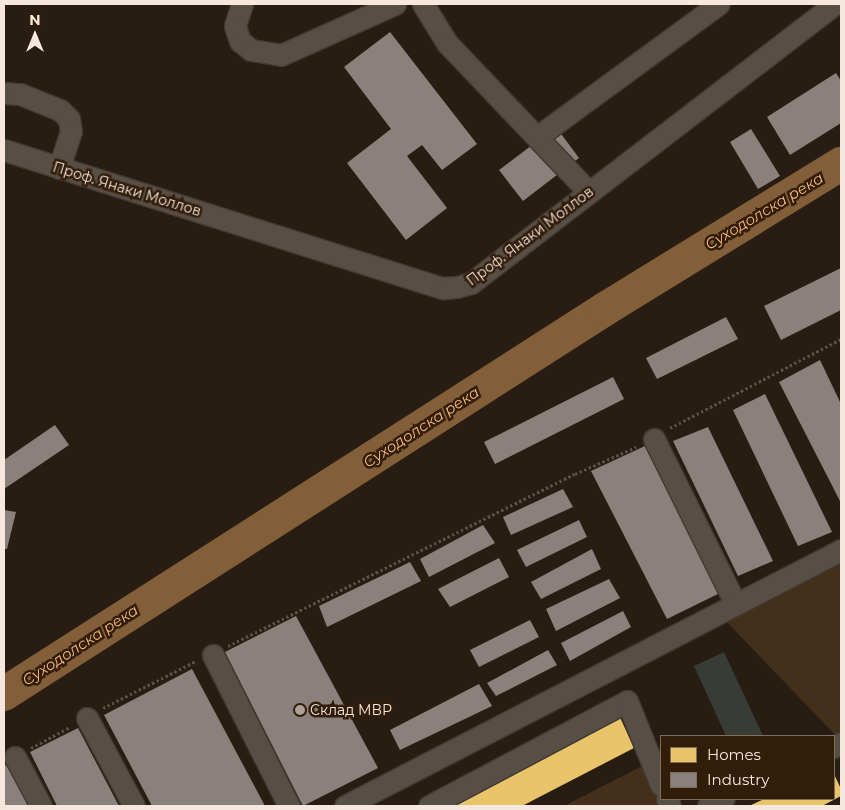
<!DOCTYPE html>
<meta charset="utf-8">
<style>
body{margin:0}
#map{position:relative;width:845px;height:810px;overflow:hidden;background:#281d12;font-family:Montserrat,sans-serif}
div>[style]{position:absolute}
.green>*{inset:0;background:#442f1b}
.homes>*{inset:0;background:#e9c46a}
.industry>*{inset:0;background:#8a817c}
.river>*{height:34px;margin:-17px;padding:0 17px;transform-origin:17px;border-radius:17px;background:#825e39}
.building>*{inset:0;background:#373d36}
.path>*{height:3px;margin-top:-1.5px;transform-origin:0;background:repeating-linear-gradient(90deg,#59524a 0 2.5px,transparent 0 5px)}
.roads{filter:drop-shadow(1px 0 #423931) drop-shadow(-1px 0 #423931) drop-shadow(0 1px #423931) drop-shadow(0 -1px #423931)}
.minor>*{height:21px;margin:-10.5px;padding:0 10.5px;transform-origin:10.5px;border-radius:10.5px;background:#574e46}
.dots>*{width:14px;height:14px;translate:-50% -50%;box-sizing:border-box;border:2px solid #311d09;border-radius:50%}
span{translate:-50% -50%;white-space:nowrap;text-align:center;line-height:1.15;-webkit-text-stroke:5px #311d09;paint-order:stroke}
.street-label{font-size:14px;color:#f6e8dc}
.poi-label{font-size:14px;color:#f6e8dc}
.left{translate:0 -50%;text-align:left}
.water-label{font-size:15px;color:#f8ba7e;font-style:italic}
.frame{position:absolute;inset:0;border:5px solid #f6e8dc;pointer-events:none}
.legend{position:absolute;left:660px;top:735px;width:175px;height:65px;box-sizing:border-box;background:#311d09;border:1px solid #806e5d;margin:0;padding:6px 9px;list-style:none;font-size:15px;color:#f6e8dc}
.legend li{display:flex;align-items:center;gap:10px;height:25px}
.legend b{width:25px;border:1px solid #806e5d}
.north{position:absolute;left:10px;top:10px;width:50px;height:50px;-webkit-text-stroke:4px #311d09;paint-order:stroke;rotate:0deg;font-size:14px;font-weight:700;line-height:20px;text-align:center;color:#f6e8dc}
.north::after{content:'';display:block;margin:auto;width:18px;height:22px;background:#f6e8dc;clip-path:polygon(50% 0,100% 100%,50% 72%,0 100%)}
</style>
<div id="map">
<div class="green">
<i style="clip-path:polygon(841px 559px,841px 741px,722px 617px)"></i>
<i style="clip-path:polygon(652px 761px,670px 806px,564px 806px)"></i>
</div>
<div class="homes">
<i style="clip-path:polygon(618px 713px,634px 748px,522px 806px,439px 806px)"></i>
<i style="clip-path:polygon(834px 774px,841px 789px,841px 796px,822px 806px,749px 806px,764px 799px,834px 799px)"></i>
</div>
<div class="industry">
<i style="clip-path:polygon(390px 32px,477px 144px,442px 170px,422px 145px,407px 156px,447px 208px,406px 240px,347px 163px,391px 129px,344px 67px)"></i>
<i style="clip-path:polygon(836px 73px,841px 81px,841px 123px,790px 155px,767px 117px)"></i>
<i style="clip-path:polygon(556px 127px,579px 158px,523px 201px,499px 170px)"></i>
<i style="clip-path:polygon(751px 129px,780px 176px,758px 189px,730px 142px)"></i>
<i style="clip-path:polygon(841px 268px,841px 310px,781px 340px,764px 306px)"></i>
<i style="clip-path:polygon(726px 317px,738px 339px,657px 379px,646px 358px)"></i>
<i style="clip-path:polygon(820px 360px,841px 404px,841px 503px,779px 382px)"></i>
<i style="clip-path:polygon(613px 377px,624px 399px,495px 464px,484px 442px)"></i>
<i style="clip-path:polygon(765px 394px,832px 532px,798px 546px,733px 410px)"></i>
<i style="clip-path:polygon(55px 425px,69px 445px,4px 489px,4px 460px)"></i>
<i style="clip-path:polygon(708px 427px,773px 561px,738px 576px,673px 441px)"></i>
<i style="clip-path:polygon(645px 446px,722px 592px,667px 619px,591px 471px)"></i>
<i style="clip-path:polygon(563px 489px,573px 507px,511px 535px,503px 517px)"></i>
<i style="clip-path:polygon(4px 510px,16px 512px,7px 549px,4px 549px)"></i>
<i style="clip-path:polygon(579px 520px,587px 537px,526px 567px,517px 550px)"></i>
<i style="clip-path:polygon(483px 525px,495px 543px,429px 577px,420px 559px)"></i>
<i style="clip-path:polygon(592px 549px,601px 569px,541px 599px,531px 582px)"></i>
<i style="clip-path:polygon(499px 558px,509px 577px,450px 607px,438px 589px)"></i>
<i style="clip-path:polygon(410px 562px,421px 581px,327px 627px,319px 606px)"></i>
<i style="clip-path:polygon(609px 579px,620px 598px,556px 631px,546px 609px)"></i>
<i style="clip-path:polygon(623px 611px,631px 627px,570px 661px,561px 643px)"></i>
<i style="clip-path:polygon(296px 616px,378px 768px,303px 806px,225px 652px)"></i>
<i style="clip-path:polygon(530px 620px,539px 637px,479px 667px,470px 650px)"></i>
<i style="clip-path:polygon(548px 650px,557px 665px,496px 696px,487px 683px)"></i>
<i style="clip-path:polygon(192px 669px,265px 806px,152px 806px,104px 715px)"></i>
<i style="clip-path:polygon(479px 684px,492px 706px,400px 750px,390px 730px)"></i>
<i style="clip-path:polygon(78px 728px,119px 806px,57px 806px,30px 752px)"></i>
<i style="clip-path:polygon(4px 764px,10px 769px,28px 806px,4px 806px)"></i>
</div>
<div class="river">
<i style="left:4px;top:694px;width:714px;rotate:-32.64deg"></i>
<i style="left:605px;top:309px;width:277px;rotate:-31.6deg"></i>
</div>
<div class="building">
<i style="clip-path:polygon(724px 652px,763px 736px,726px 736px,694px 666px)"></i>
</div>
<div class="path">
<i style="left:670px;top:428px;width:193px;rotate:-27.5deg"></i>
<i style="left:228px;top:646px;width:387px;rotate:-26.4deg"></i>
<i style="left:575px;top:474px;width:67px;rotate:-23.9deg"></i>
<i style="left:103px;top:708px;width:104px;rotate:-26.8deg"></i>
<i style="left:31px;top:748px;width:44px;rotate:-28.3deg"></i>
</div>
<div class="roads">
<div class="minor">
<i style="left:242px;top:4px;width:23px;rotate:108deg"></i>
<i style="left:235px;top:26px;width:16px;rotate:72deg"></i>
<i style="left:240px;top:41px;width:14px;rotate:39deg"></i>
<i style="left:251px;top:50px;width:30px;rotate:9deg"></i>
<i style="left:281px;top:55px;width:125px;rotate:-24.1deg"></i>
<i style="left:423px;top:4px;width:46px;rotate:58.4deg"></i>
<i style="left:447px;top:43px;width:206px;rotate:46.4deg"></i>
<i style="left:4px;top:93px;width:16px;rotate:4deg"></i>
<i style="left:20px;top:94px;width:43px;rotate:21.8deg"></i>
<i style="left:60px;top:110px;width:13px;rotate:45deg"></i>
<i style="left:69px;top:119px;width:12px;rotate:81deg"></i>
<i style="left:71px;top:131px;width:39px;rotate:108deg"></i>
<i style="left:537px;top:137px;width:225px;rotate:-36.2deg"></i>
<i style="left:4px;top:150px;width:460px;rotate:17.5deg"></i>
<i style="left:443px;top:288px;width:14px;rotate:-4deg"></i>
<i style="left:457px;top:287px;width:15px;rotate:-16deg"></i>
<i style="left:471px;top:283px;width:459px;rotate:-37.5deg"></i>
<i style="left:654px;top:439px;width:183px;rotate:63.7deg"></i>
<i style="left:213px;top:655px;width:169px;rotate:63.3deg"></i>
<i style="left:87px;top:718px;width:100px;rotate:61.9deg"></i>
<i style="left:834px;top:747px;width:8px;rotate:-30deg"></i>
<i style="left:15px;top:757px;width:55px;rotate:62deg"></i>
<i style="left:667px;top:799px;width:8px;rotate:67deg"></i>
<i style="left:345px;top:806px;width:558px;rotate:-27.3deg"></i>
<i style="left:429px;top:806px;width:224px;rotate:-27.9deg"></i>
<i style="left:627px;top:701px;width:91px;rotate:68deg"></i>
<i style="left:708px;top:806px;width:17px;rotate:-24deg"></i>
</div>
</div>
<div class="dots">
<i style="left:300px;top:710px;background:#aea195"></i>
</div>
<div class="street-label">
<span style="left:127px;top:189px;rotate:17deg">Проф. Янаки Моллов</span>
<span style="left:530px;top:236px;rotate:-37deg">Проф. Янаки Моллов</span>
</div>
<div class="poi-label">
<span class="left" style="left:310px;top:710px">Склад МВР</span>
</div>
<div class="water-label">
<span style="left:764px;top:211px;rotate:-31deg">Суходолска река</span>
<span style="left:421px;top:427px;rotate:-33deg">Суходолска река</span>
<span style="left:80px;top:645px;rotate:-33deg">Суходолска река</span>
</div>
<div class="frame"></div>
<ul class="legend">
<li><b style="height:14px;background:#e9c46a"></b>Homes</li>
<li><b style="height:14px;background:#8a817c"></b>Industry</li>
</ul>
<div class="north">N</div>
</div>
